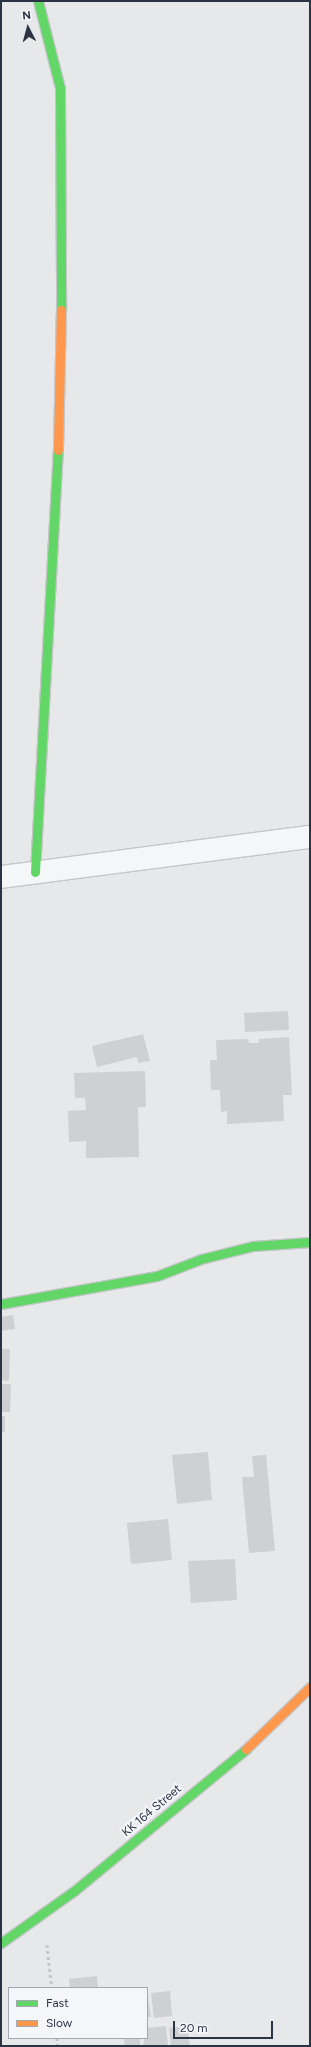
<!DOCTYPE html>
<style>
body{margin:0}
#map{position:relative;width:311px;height:2047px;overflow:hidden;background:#e6e8ea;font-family:Figtree,sans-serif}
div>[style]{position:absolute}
.building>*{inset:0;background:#ced0d3}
.path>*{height:2.5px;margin-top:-1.25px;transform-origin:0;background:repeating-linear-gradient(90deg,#c5c6ca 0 3px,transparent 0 6px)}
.roads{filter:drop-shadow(1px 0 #c4c6c8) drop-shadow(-1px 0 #c4c6c8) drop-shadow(0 1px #c4c6c8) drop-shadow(0 -1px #c4c6c8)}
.street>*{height:22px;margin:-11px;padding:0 11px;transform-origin:11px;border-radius:11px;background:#f5f6f7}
.fast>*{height:9px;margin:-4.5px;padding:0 4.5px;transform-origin:4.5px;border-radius:4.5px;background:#63d668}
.slow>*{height:9px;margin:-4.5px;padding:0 4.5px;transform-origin:4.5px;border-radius:4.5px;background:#ff974d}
span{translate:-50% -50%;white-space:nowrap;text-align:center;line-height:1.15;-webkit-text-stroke:4px #f4f6f9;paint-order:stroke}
.street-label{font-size:12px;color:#2b3445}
.frame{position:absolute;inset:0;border:2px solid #2b3445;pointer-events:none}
.legend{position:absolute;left:8px;top:1987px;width:140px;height:52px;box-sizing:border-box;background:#f4f6f9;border:1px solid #a4a8b1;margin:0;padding:5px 7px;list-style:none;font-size:12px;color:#2b3445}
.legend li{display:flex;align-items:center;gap:8px;height:20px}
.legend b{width:20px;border:1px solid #a4a8b1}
.north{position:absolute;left:8px;top:8px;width:40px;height:40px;-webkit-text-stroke:3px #f4f6f9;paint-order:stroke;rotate:354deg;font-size:11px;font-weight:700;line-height:16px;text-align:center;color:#2b3445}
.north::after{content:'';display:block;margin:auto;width:14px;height:18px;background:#2b3445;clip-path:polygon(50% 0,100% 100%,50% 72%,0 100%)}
.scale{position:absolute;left:173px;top:2021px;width:100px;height:18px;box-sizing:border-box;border:2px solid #2b3445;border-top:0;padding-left:5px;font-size:12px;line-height:14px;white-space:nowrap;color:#2b3445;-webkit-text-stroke:3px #f4f6f9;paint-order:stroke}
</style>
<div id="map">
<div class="building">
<i style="clip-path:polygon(288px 1011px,289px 1030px,245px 1032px,244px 1013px)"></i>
<i style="clip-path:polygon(143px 1034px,150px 1061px,138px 1063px,137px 1057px,97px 1067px,92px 1046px)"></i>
<i style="clip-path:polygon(289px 1037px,292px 1095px,283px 1095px,284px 1121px,227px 1124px,227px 1111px,221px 1112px,220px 1090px,211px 1090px,210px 1060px,217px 1060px,216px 1040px,248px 1039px,249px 1043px,259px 1043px,259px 1039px)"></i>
<i style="clip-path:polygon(145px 1071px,146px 1107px,138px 1107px,139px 1157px,86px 1158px,86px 1141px,69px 1142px,68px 1111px,86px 1110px,85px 1098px,75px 1098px,74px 1073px)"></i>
<i style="clip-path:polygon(13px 1315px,15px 1329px,1px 1331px,1px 1317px)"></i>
<i style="clip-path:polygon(1px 1349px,10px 1349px,9px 1381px,1px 1380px)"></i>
<i style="clip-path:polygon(1px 1384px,11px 1384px,10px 1412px,1px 1412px)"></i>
<i style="clip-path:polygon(1px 1416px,5px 1416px,5px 1432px,1px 1432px)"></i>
<i style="clip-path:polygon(208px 1452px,212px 1500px,177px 1504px,172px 1455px)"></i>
<i style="clip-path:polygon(266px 1455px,275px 1551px,249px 1553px,242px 1477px,254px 1477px,252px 1456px)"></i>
<i style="clip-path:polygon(168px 1519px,172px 1560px,131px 1564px,127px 1523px)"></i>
<i style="clip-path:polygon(235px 1559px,237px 1600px,191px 1603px,188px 1561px)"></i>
<i style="clip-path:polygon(97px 1976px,98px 1988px,70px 1988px,69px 1979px)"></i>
<i style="clip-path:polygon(147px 1991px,151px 2017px,147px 2017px)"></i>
<i style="clip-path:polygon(170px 1991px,172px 2016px,154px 2018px,151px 1993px)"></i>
<i style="clip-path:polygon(166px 2026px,168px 2046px,143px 2046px,147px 2028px)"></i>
<i style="clip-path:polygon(187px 2026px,190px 2046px,171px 2046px,169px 2028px)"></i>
<i style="clip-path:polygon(124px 2038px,140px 2038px,140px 2046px,125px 2046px)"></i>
</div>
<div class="path">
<i style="left:47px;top:1945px;width:43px;rotate:83.4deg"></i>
<i style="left:57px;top:2038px;width:8px;rotate:83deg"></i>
</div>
<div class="roads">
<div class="street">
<i style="left:1px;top:877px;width:312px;rotate:-7.4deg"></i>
</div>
<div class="fast">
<i style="left:38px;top:1px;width:90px;rotate:75.8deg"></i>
<i style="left:60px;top:88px;width:222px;rotate:89.7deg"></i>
<i style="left:35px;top:872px;width:423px;rotate:-86.9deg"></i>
<i style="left:1px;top:1304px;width:158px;rotate:-10.2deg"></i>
<i style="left:157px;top:1276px;width:47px;rotate:-21.1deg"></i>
<i style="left:201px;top:1259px;width:54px;rotate:-14deg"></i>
<i style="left:253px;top:1246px;width:57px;rotate:-4deg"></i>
<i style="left:1px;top:1943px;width:90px;rotate:-35.5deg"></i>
<i style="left:74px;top:1891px;width:223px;rotate:-39.5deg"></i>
</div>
<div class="slow">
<i style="left:58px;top:450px;width:140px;rotate:-88.8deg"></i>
<i style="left:246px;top:1749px;width:89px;rotate:-44.1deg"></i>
</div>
</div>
<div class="street-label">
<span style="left:152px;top:1811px;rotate:-40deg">KK 164 Street</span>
</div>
<div class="frame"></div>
<ul class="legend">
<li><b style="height:5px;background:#63d668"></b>Fast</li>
<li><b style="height:5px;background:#ff974d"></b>Slow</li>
</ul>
<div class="north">N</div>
<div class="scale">20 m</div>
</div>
